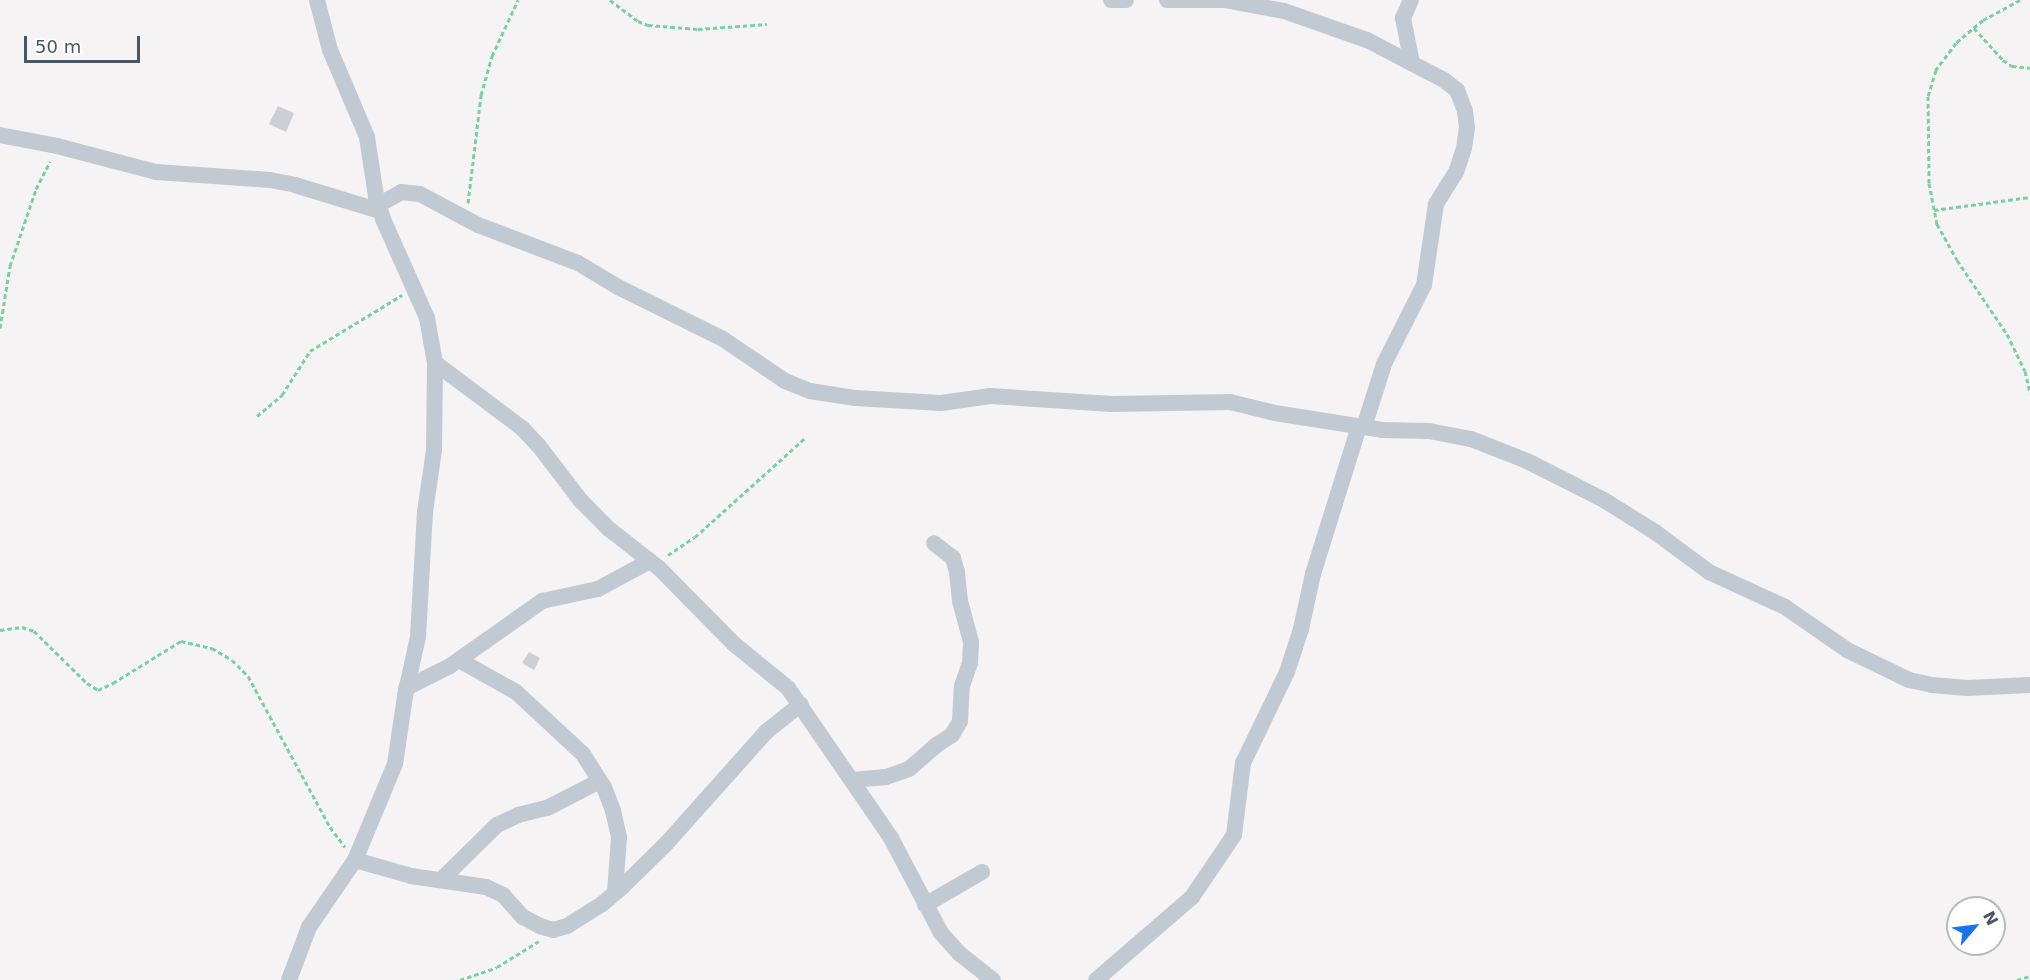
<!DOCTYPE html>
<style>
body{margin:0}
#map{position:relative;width:2030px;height:980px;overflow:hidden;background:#f5f3f3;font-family:"DejaVu Sans",sans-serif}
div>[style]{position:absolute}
.building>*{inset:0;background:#cdcfd5}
.path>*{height:3px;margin-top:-1.5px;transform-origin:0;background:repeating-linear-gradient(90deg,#7ad0a6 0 4.5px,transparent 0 7.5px)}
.minor>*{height:16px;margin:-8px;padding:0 8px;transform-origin:8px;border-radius:8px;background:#c1cad2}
span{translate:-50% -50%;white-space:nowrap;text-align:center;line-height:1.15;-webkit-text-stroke:6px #fff;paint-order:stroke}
.north{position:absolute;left:1946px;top:896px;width:60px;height:60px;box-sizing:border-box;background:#fff;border:2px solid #b7bbc0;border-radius:50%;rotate:62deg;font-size:16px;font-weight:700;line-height:24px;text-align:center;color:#4a5661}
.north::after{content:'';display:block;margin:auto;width:21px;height:27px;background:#1a73e8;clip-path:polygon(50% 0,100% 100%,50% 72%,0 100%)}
.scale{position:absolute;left:24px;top:36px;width:116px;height:27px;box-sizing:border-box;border:3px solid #4a5661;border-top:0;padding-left:8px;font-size:18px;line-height:21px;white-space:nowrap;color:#4a5661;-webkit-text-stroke:4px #fff;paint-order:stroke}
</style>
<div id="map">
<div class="building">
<i style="clip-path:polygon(278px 106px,294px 113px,286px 132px,269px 124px)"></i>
<i style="clip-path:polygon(529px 652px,540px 658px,534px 670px,522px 663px)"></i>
</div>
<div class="path">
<i style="left:610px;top:0;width:35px;rotate:37deg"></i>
<i style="left:638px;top:21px;width:11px;rotate:22deg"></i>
<i style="left:648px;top:25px;width:50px;rotate:4.6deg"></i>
<i style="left:698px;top:29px;width:69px;rotate:-4.1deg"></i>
<i style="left:2020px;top:0;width:42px;rotate:151.6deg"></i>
<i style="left:1983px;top:20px;width:35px;rotate:140deg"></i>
<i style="left:1956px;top:43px;width:34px;rotate:127deg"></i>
<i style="left:1936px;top:70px;width:27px;rotate:107deg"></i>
<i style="left:1928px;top:96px;width:87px;rotate:89.3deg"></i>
<i style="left:1929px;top:183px;width:42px;rotate:79deg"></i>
<i style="left:1937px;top:224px;width:41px;rotate:60.9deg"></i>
<i style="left:1957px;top:260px;width:89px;rotate:56deg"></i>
<i style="left:2007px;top:334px;width:41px;rotate:64.1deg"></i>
<i style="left:2025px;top:371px;width:23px;rotate:77deg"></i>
<i style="left:1974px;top:28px;width:43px;rotate:47.8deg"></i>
<i style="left:2003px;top:60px;width:11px;rotate:34deg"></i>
<i style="left:2012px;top:66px;width:18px;rotate:6deg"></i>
<i style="left:468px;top:203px;width:109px;rotate:-83.1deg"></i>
<i style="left:481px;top:95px;width:41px;rotate:-74.2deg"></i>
<i style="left:492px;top:56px;width:62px;rotate:-65.1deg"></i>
<i style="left:1934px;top:210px;width:97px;rotate:-7.7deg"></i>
<i style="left:0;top:328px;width:63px;rotate:-80.8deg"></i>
<i style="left:10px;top:266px;width:81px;rotate:-71.3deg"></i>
<i style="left:36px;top:189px;width:31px;rotate:-63deg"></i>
<i style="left:257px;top:416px;width:33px;rotate:-40deg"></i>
<i style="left:282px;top:395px;width:52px;rotate:-57.5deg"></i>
<i style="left:310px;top:351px;width:108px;rotate:-31.3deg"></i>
<i style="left:668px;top:555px;width:32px;rotate:-34deg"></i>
<i style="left:695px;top:537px;width:147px;rotate:-42deg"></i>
<i style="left:0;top:630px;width:22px;rotate:-8deg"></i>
<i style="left:22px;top:627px;width:13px;rotate:18deg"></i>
<i style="left:34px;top:631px;width:74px;rotate:44.5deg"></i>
<i style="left:87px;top:683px;width:13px;rotate:32deg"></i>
<i style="left:98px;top:690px;width:17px;rotate:-25deg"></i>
<i style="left:113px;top:683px;width:80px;rotate:-31.7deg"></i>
<i style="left:181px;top:641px;width:32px;rotate:13deg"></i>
<i style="left:212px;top:648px;width:23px;rotate:31deg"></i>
<i style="left:232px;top:660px;width:23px;rotate:45deg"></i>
<i style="left:248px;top:676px;width:172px;rotate:61.5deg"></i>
<i style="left:330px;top:827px;width:25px;rotate:53deg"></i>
<i style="left:460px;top:980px;width:39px;rotate:-19deg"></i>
<i style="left:497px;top:967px;width:49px;rotate:-31.8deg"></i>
<i style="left:2017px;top:980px;width:14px;rotate:-17deg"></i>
</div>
<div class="minor">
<i style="left:1111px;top:0;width:15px"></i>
<i style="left:1167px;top:0;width:57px"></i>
<i style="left:1224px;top:0;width:61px;rotate:10.4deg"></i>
<i style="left:1284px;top:11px;width:88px;rotate:19.3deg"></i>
<i style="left:1367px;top:40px;width:87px;rotate:27.5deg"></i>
<i style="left:1444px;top:80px;width:16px;rotate:38deg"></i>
<i style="left:1457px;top:90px;width:22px;rotate:69deg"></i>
<i style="left:1465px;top:111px;width:16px;rotate:83deg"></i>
<i style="left:1467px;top:127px;width:21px;rotate:98deg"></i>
<i style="left:1464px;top:148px;width:25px;rotate:108deg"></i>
<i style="left:1456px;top:172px;width:38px;rotate:122deg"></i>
<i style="left:1436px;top:204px;width:82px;rotate:98.4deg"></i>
<i style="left:1424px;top:285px;width:89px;rotate:116.9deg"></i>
<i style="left:1384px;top:364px;width:66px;rotate:107.6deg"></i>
<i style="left:1411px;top:0;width:20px;rotate:114deg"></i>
<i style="left:1403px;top:18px;width:46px;rotate:78.7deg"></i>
<i style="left:0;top:135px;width:58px;rotate:10.9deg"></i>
<i style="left:57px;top:146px;width:102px;rotate:14.7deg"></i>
<i style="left:156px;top:172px;width:114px;rotate:4deg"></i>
<i style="left:270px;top:180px;width:25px;rotate:11deg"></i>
<i style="left:295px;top:185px;width:89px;rotate:17deg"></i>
<i style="left:378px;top:205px;width:26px;rotate:-29deg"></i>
<i style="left:401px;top:192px;width:19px;rotate:6deg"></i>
<i style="left:420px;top:194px;width:66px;rotate:28.1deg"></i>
<i style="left:478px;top:225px;width:107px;rotate:20.8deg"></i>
<i style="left:578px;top:263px;width:47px;rotate:31deg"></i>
<i style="left:618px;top:287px;width:117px;rotate:26.3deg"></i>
<i style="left:723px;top:339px;width:75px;rotate:34.1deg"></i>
<i style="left:785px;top:381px;width:27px;rotate:22deg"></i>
<i style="left:810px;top:391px;width:46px;rotate:8.8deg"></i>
<i style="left:855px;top:398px;width:86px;rotate:3.3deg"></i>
<i style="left:941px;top:403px;width:50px;rotate:-8deg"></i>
<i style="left:991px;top:396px;width:121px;rotate:3.8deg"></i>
<i style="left:1112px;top:404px;width:118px;rotate:-1deg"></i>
<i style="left:1230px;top:402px;width:46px;rotate:13.7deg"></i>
<i style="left:1275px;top:413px;width:108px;rotate:9deg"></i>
<i style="left:1382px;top:430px;width:47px;rotate:1.2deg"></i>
<i style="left:1429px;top:431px;width:43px;rotate:10.8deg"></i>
<i style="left:1471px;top:439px;width:60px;rotate:21.4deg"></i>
<i style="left:1527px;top:461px;width:86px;rotate:26.9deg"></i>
<i style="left:1604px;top:500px;width:60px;rotate:32.1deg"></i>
<i style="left:1655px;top:532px;width:67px;rotate:36.5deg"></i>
<i style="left:1709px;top:572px;width:84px;rotate:24.7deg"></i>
<i style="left:1785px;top:607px;width:75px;rotate:34.7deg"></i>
<i style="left:1847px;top:650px;width:69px;rotate:25.8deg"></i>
<i style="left:1909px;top:680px;width:24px;rotate:12deg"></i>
<i style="left:1932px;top:685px;width:35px;rotate:5deg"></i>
<i style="left:1967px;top:688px;width:63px;rotate:-2.7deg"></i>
<i style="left:435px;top:363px;width:109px;rotate:36.8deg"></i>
<i style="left:522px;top:428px;width:25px;rotate:47deg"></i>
<i style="left:539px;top:446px;width:69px;rotate:52.6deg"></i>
<i style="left:581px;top:501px;width:40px;rotate:45deg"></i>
<i style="left:609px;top:529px;width:63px;rotate:38deg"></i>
<i style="left:659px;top:568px;width:107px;rotate:45.4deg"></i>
<i style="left:734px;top:644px;width:70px;rotate:39.2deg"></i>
<i style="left:788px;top:688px;width:182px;rotate:55.5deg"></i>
<i style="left:891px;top:838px;width:107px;rotate:62.2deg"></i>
<i style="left:941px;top:933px;width:28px;rotate:48deg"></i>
<i style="left:960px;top:954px;width:42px;rotate:38.2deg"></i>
<i style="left:459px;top:660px;width:65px;rotate:29.3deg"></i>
<i style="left:516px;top:692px;width:91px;rotate:42.8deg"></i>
<i style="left:583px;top:754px;width:39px;rotate:58deg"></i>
<i style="left:604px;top:787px;width:26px;rotate:69deg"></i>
<i style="left:613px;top:811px;width:27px;rotate:77deg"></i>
<i style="left:619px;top:837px;width:56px;rotate:94.1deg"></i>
<i style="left:406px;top:688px;width:49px;rotate:-26.6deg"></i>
<i style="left:450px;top:666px;width:113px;rotate:-35.2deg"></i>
<i style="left:542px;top:601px;width:57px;rotate:-12.1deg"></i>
<i style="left:598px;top:589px;width:59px;rotate:-28.3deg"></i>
<i style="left:852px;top:780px;width:34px;rotate:-5deg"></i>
<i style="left:886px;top:777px;width:24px;rotate:-19deg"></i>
<i style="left:909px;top:769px;width:35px;rotate:-41deg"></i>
<i style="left:935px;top:746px;width:20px;rotate:-33deg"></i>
<i style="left:952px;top:735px;width:16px;rotate:-60deg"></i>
<i style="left:960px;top:721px;width:35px;rotate:-87deg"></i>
<i style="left:962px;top:686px;width:24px;rotate:-71deg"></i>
<i style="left:970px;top:663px;width:21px;rotate:-87deg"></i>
<i style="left:971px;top:642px;width:42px;rotate:-105deg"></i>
<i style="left:960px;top:601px;width:29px;rotate:-96deg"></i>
<i style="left:957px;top:572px;width:15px;rotate:-106deg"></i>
<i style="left:953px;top:558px;width:24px;rotate:-142deg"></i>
<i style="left:355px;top:860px;width:58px;rotate:15.9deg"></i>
<i style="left:411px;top:876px;width:76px;rotate:8.3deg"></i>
<i style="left:486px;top:887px;width:19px;rotate:25deg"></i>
<i style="left:503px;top:895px;width:30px;rotate:48deg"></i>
<i style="left:523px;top:917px;width:19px;rotate:28deg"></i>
<i style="left:540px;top:926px;width:14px;rotate:17deg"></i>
<i style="left:553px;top:930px;width:15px;rotate:-16deg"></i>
<i style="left:567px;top:926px;width:41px;rotate:-32.2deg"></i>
<i style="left:602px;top:904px;width:26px;rotate:-40deg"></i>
<i style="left:622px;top:887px;width:60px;rotate:-44.3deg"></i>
<i style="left:665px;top:845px;width:153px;rotate:-48.2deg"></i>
<i style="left:767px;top:731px;width:43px;rotate:-38.5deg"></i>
<i style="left:441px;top:880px;width:78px;rotate:-44.5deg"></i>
<i style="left:497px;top:825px;width:23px;rotate:-25deg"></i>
<i style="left:518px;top:815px;width:30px;rotate:-14deg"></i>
<i style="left:547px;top:808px;width:59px;rotate:-27deg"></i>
<i style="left:925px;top:905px;width:66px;rotate:-30.1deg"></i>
<i style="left:289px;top:980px;width:57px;rotate:-69.3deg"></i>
<i style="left:309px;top:927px;width:81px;rotate:-55.5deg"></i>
<i style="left:355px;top:860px;width:104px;rotate:-67.4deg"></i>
<i style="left:395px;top:764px;width:69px;rotate:-81.6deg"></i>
<i style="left:405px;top:696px;width:60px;rotate:-77.6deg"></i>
<i style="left:418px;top:637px;width:125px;rotate:-86.8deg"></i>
<i style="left:425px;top:512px;width:63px;rotate:-81.7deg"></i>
<i style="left:434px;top:450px;width:87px;rotate:-89.3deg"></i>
<i style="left:435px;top:363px;width:46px;rotate:-100.1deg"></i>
<i style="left:427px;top:318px;width:108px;rotate:-114deg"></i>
<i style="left:383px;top:219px;width:24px;rotate:-107deg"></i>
<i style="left:376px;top:196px;width:60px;rotate:-98.7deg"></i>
<i style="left:367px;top:137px;width:95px;rotate:-113deg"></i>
<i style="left:330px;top:50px;width:52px;rotate:-104.6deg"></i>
<i style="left:1096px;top:980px;width:127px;rotate:-40.8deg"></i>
<i style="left:1192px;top:897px;width:75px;rotate:-55.9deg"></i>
<i style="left:1234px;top:835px;width:73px;rotate:-82.9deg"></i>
<i style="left:1243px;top:763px;width:101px;rotate:-64.2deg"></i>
<i style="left:1287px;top:672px;width:45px;rotate:-72deg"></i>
<i style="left:1301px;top:629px;width:56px;rotate:-77.7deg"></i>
<i style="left:1313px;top:574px;width:155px;rotate:-72.7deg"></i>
</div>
<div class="north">N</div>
<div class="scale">50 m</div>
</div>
